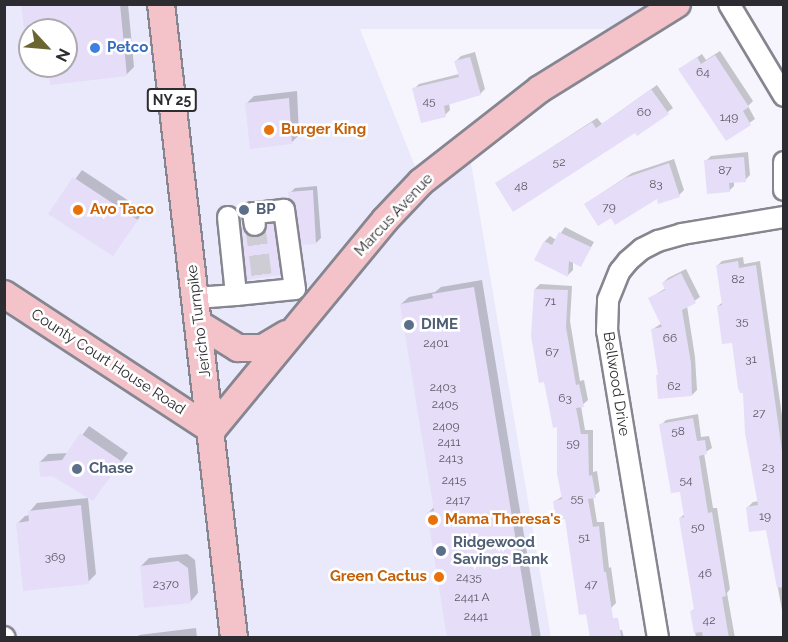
<!DOCTYPE html>
<style>
body{margin:0}
#map{position:relative;width:788px;height:642px;overflow:hidden;background:#f6f5fe;font-family:Raleway,sans-serif}
div>[style]{position:absolute}
.built>*{inset:0;background:#e9e9fb}
.shadow>*{inset:0;background:#0003}
.building>*{inset:0;background:#e6ddf8}
.minor-tunnel>*{height:20px;margin-top:-10px;transform-origin:0;background:repeating-linear-gradient(90deg,#cecdd5 0 20px,transparent 0 30px)}
.roads{filter:drop-shadow(2px 0 #868690) drop-shadow(-2px 0 #868690) drop-shadow(0 2px #868690) drop-shadow(0 -2px #868690)}
.minor>*{height:20px;margin:-10px;padding:0 10px;transform-origin:10px;border-radius:10px;background:#fff}
.major>*{height:26px;margin:-13px;padding:0 13px;transform-origin:13px;border-radius:13px;background:#f4c2c9}
.dots>*{width:16px;height:16px;translate:-50% -50%;box-sizing:border-box;border:3px solid #fff;border-radius:50%}
span{translate:-50% -50%;white-space:nowrap;text-align:center;line-height:1.15;-webkit-text-stroke:5px #fff;paint-order:stroke}
.number-label{font-size:12px;color:#5b5963}
.number-label span{-webkit-text-stroke-width:0}
.shield-label span{padding:2px 4px;background:#fff;border:2px solid;border-radius:4px;-webkit-text-stroke-width:0}
.shield-label{font-size:14px;color:#2d2d31;font-weight:700}
.shop-label{font-size:15px;color:#366cbe;font-weight:700}
.left{translate:0 -50%;text-align:left}
.food-label{font-size:15px;color:#c56008;font-weight:700}
.right{translate:-100% -50%;text-align:right}
.service-label{font-size:15px;color:#4e5e75;font-weight:700}
.street-label{font-size:15px;color:#2d2d31}
.frame{position:absolute;inset:0;border:6px solid #2d2d31;pointer-events:none}
.north{position:absolute;left:18px;top:18px;width:60px;height:60px;box-sizing:border-box;background:#fff;border:2px solid #ababad;border-radius:50%;rotate:116deg;font-size:16px;font-weight:700;line-height:24px;text-align:center;color:#2d2d31}
.north::after{content:'';display:block;margin:auto;width:21px;height:27px;background:#6a6531;clip-path:polygon(50% 0,100% 100%,50% 72%,0 100%)}
</style>
<div id="map">
<div class="built">
<i style="clip-path:polygon(evenodd,4px 5px,677px 5px,637px 29px,360px 29px,421px 181px,468px 145px,551px 637px,5px 637px,4px 5px,30px 30px,66px 30px,66px 66px,30px 66px,30px 30px)"></i>
</div>
<div class="shadow">
<i style="clip-path:polygon(23px 4px,128px 4px,134px 67px,126px 75px,50px 66px,66px 66px,66px 30px,47px 30px,47px 24px)"></i>
<i style="clip-path:polygon(720px 51px,753px 101px,748px 106px,755px 119px,726px 139px,680px 69px,702px 54px,706px 60px)"></i>
<i style="clip-path:polygon(475px 52px,485px 89px,480px 94px,449px 103px,450px 110px,445px 115px,414px 89px,419px 84px,459px 74px,456px 61px,461px 56px)"></i>
<i style="clip-path:polygon(657px 85px,673px 108px,638px 134px,635px 131px,497px 183px,597px 118px,602px 124px)"></i>
<i style="clip-path:polygon(297px 91px,299px 135px,292px 142px,246px 104px,254px 96px)"></i>
<i style="clip-path:polygon(748px 152px,750px 175px,745px 180px,734px 181px,734px 186px,729px 191px,706px 161px,711px 156px)"></i>
<i style="clip-path:polygon(674px 159px,684px 190px,679px 195px,657px 197px,612px 216px,585px 204px,632px 173px)"></i>
<i style="clip-path:polygon(82px 170px,144px 211px,113px 254px,50px 213px)"></i>
<i style="clip-path:polygon(317px 186px,321px 238px,316px 243px,290px 193px,295px 188px)"></i>
<i style="clip-path:polygon(271px 222px,275px 222px,282px 272px,248px 278px,243px 227px,253px 234px,260px 235px,265px 233px)"></i>
<i style="clip-path:polygon(565px 227px,594px 242px,581px 265px,573px 261px,573px 270px,568px 275px,536px 259px,545px 241px,550px 236px,556px 240px)"></i>
<i style="clip-path:polygon(743px 257px,744px 264px,760px 261px,784px 430px,784px 621px,767px 528px,748px 507px,753px 502px,759px 501px,744px 392px,733px 341px,718px 306px,723px 302px,717px 266px,722px 261px)"></i>
<i style="clip-path:polygon(686px 269px,700px 297px,687px 306px,695px 357px,697px 390px,692px 395px,660px 374px,653px 329px,662px 323px,650px 298px,666px 288px,663px 283px,668px 278px)"></i>
<i style="clip-path:polygon(482px 280px,541px 638px,449px 638px,428px 513px,435px 506px,401px 304px,409px 297px,435px 292px,441px 287px)"></i>
<i style="clip-path:polygon(540px 284px,572px 286px,570px 321px,580px 381px,584px 380px,588px 400px,581px 406px,585px 430px,593px 430px,593px 472px,597px 471px,600px 491px,593px 497px,597px 522px,604px 522px,609px 568px,611px 567px,616px 603px,611px 608px,567px 517px,555px 501px,563px 496px,558px 425px,535px 289px)"></i>
<i style="clip-path:polygon(698px 414px,701px 437px,709px 436px,712px 448px,704px 453px,713px 508px,717px 508px,730px 589px,727px 593px,735px 638px,696px 638px,692px 611px,695px 608px,680px 518px,685px 514px,681px 490px,661px 425px,666px 420px)"></i>
<i style="clip-path:polygon(89px 426px,128px 453px,93px 499px,40px 462px,48px 454px,69px 453px)"></i>
<i style="clip-path:polygon(88px 498px,96px 574px,88px 582px,17px 524px,25px 516px,30px 515px,30px 511px,37px 503px)"></i>
<i style="clip-path:polygon(187px 554px,195px 560px,198px 593px,191px 601px,141px 566px,149px 558px)"></i>
<i style="clip-path:polygon(196px 628px,197px 638px,136px 638px,139px 635px)"></i>
<i style="clip-path:polygon(622px 630px,624px 638px,589px 638px,591px 635px)"></i>
</div>
<div class="building">
<i style="clip-path:polygon(21px 4px,120px 4px,127px 76px,50px 85px,49px 66px,66px 66px,66px 30px,46px 30px,45px 25px,24px 27px)"></i>
<i style="clip-path:polygon(715px 55px,749px 107px,743px 111px,751px 125px,726px 141px,678px 69px,697px 57px,701px 64px)"></i>
<i style="clip-path:polygon(470px 57px,481px 95px,444px 106px,446px 117px,421px 123px,412px 88px,459px 77px,454px 61px)"></i>
<i style="clip-path:polygon(651px 89px,669px 114px,637px 136px,635px 133px,513px 212px,495px 183px,592px 122px,596px 128px)"></i>
<i style="clip-path:polygon(289px 98px,292px 144px,250px 149px,245px 103px)"></i>
<i style="clip-path:polygon(744px 157px,746px 182px,729px 183px,730px 192px,707px 194px,704px 160px)"></i>
<i style="clip-path:polygon(669px 163px,680px 197px,658px 204px,657px 199px,615px 225px,611px 218px,598px 226px,584px 204px,625px 178px)"></i>
<i style="clip-path:polygon(73px 177px,138px 220px,113px 256px,48px 214px)"></i>
<i style="clip-path:polygon(313px 190px,316px 244px,301px 245px,296px 208px,289px 199px,288px 192px)"></i>
<i style="clip-path:polygon(274px 223px,281px 275px,246px 280px,241px 226px,250px 236px,256px 237px,263px 234px,267px 224px)"></i>
<i style="clip-path:polygon(559px 232px,591px 247px,581px 267px,569px 261px,568px 277px,534px 260px,544px 241px,552px 245px)"></i>
<i style="clip-path:polygon(738px 261px,739px 268px,756px 265px,783px 458px,783px 587px,777px 588px,766px 530px,749px 532px,746px 507px,758px 505px,745px 433px,743px 393px,740px 393px,738px 388px,732px 343px,722px 344px,717px 306px,722px 305px,716px 265px)"></i>
<i style="clip-path:polygon(681px 273px,696px 303px,682px 310px,691px 363px,692px 396px,658px 399px,656px 375px,658px 375px,651px 329px,662px 327px,648px 298px,665px 290px,662px 283px)"></i>
<i style="clip-path:polygon(474px 287px,532px 638px,447px 638px,427px 512px,434px 511px,400px 304px,433px 298px,432px 294px)"></i>
<i style="clip-path:polygon(534px 289px,568px 290px,566px 327px,576px 385px,579px 384px,584px 407px,576px 408px,581px 434px,588px 434px,589px 476px,592px 475px,596px 498px,588px 499px,593px 527px,599px 526px,604px 572px,606px 572px,613px 618px,618px 618px,621px 636px,590px 638px,586px 614px,579px 615px,565px 519px,556px 521px,553px 501px,562px 499px,557px 474px,557px 427px,553px 428px,544px 382px,539px 383px,531px 336px)"></i>
<i style="clip-path:polygon(693px 418px,697px 441px,705px 440px,707px 454px,699px 456px,708px 513px,712px 512px,726px 596px,722px 597px,729px 638px,703px 638px,702px 632px,694px 633px,690px 611px,694px 610px,679px 518px,684px 517px,680px 492px,671px 493px,659px 424px)"></i>
<i style="clip-path:polygon(80px 433px,121px 461px,93px 501px,52px 476px,40px 477px,39px 462px,62px 460px)"></i>
<i style="clip-path:polygon(81px 505px,89px 584px,23px 591px,16px 523px,29px 521px,28px 511px)"></i>
<i style="clip-path:polygon(178px 561px,188px 568px,191px 603px,144px 608px,140px 566px)"></i>
</div>
<div class="minor-tunnel">
<i style="left:255px;top:225px;width:53px;rotate:82.5deg"></i>
</div>
<div class="roads">
<div class="minor">
<i style="left:729px;top:4px;width:107px;rotate:59.1deg"></i>
<i style="left:784px;top:162px;width:28px;rotate:90deg"></i>
<i style="left:228px;top:217px;width:78px;rotate:84.1deg"></i>
<i style="left:236px;top:295px;width:59px;rotate:-5.8deg"></i>
<i style="left:295px;top:289px;width:80px;rotate:-97.9deg"></i>
<i style="left:284px;top:210px;width:31px;rotate:174deg"></i>
<i style="left:253px;top:213px;width:12px;rotate:81deg"></i>
<i style="left:196px;top:298px;width:40px;rotate:-4.3deg"></i>
<i style="left:4px;top:637px;width:1px;rotate:45deg"></i>
<i style="left:658px;top:638px;width:311px;rotate:-99.4deg"></i>
<i style="left:607px;top:331px;width:31px;rotate:-88deg"></i>
<i style="left:608px;top:300px;width:31px;rotate:-68deg"></i>
<i style="left:620px;top:271px;width:13px;rotate:-51deg"></i>
<i style="left:628px;top:261px;width:18px;rotate:-41deg"></i>
<i style="left:642px;top:249px;width:18px;rotate:-27deg"></i>
<i style="left:658px;top:241px;width:25px;rotate:-16deg"></i>
<i style="left:682px;top:234px;width:103px;rotate:-9.5deg"></i>
</div>
<div class="major">
<i style="left:161px;top:4px;width:638px;rotate:83.43deg"></i>
<i style="left:4px;top:294px;width:249px;rotate:33.2deg"></i>
<i style="left:199px;top:324px;width:46px;rotate:31.6deg"></i>
<i style="left:238px;top:348px;width:25px"></i>
<i style="left:263px;top:348px;width:27px;rotate:-31deg"></i>
<i style="left:212px;top:430px;width:272px;rotate:-50.5deg"></i>
<i style="left:385px;top:220px;width:52px;rotate:-46.5deg"></i>
<i style="left:421px;top:182px;width:151px;rotate:-38deg"></i>
<i style="left:540px;top:89px;width:161px;rotate:-31.8deg"></i>
</div>
</div>
<div class="dots">
<i style="left:95px;top:48px;background:#3f7fe0"></i>
<i style="left:269px;top:130px;background:#e8710a"></i>
<i style="left:78px;top:210px;background:#e8710a"></i>
<i style="left:244px;top:210px;background:#5c6f8a"></i>
<i style="left:409px;top:325px;background:#5c6f8a"></i>
<i style="left:77px;top:469px;background:#5c6f8a"></i>
<i style="left:433px;top:520px;background:#e8710a"></i>
<i style="left:441px;top:551px;background:#5c6f8a"></i>
<i style="left:439px;top:577px;background:#e8710a"></i>
</div>
<div class="number-label">
<span style="left:703px;top:73px">64</span>
<span style="left:429px;top:102px">45</span>
<span style="left:644px;top:113px">60</span>
<span style="left:729px;top:118px">149</span>
<span style="left:559px;top:163px">52</span>
<span style="left:725px;top:171px">87</span>
<span style="left:656px;top:185px">83</span>
<span style="left:521px;top:187px">48</span>
<span style="left:609px;top:208px">79</span>
<span style="left:738px;top:280px">82</span>
<span style="left:550px;top:302px">71</span>
<span style="left:742px;top:322px">35</span>
<span style="left:670px;top:339px">66</span>
<span style="left:436px;top:344px">2401</span>
<span style="left:552px;top:353px">67</span>
<span style="left:751px;top:360px">31</span>
<span style="left:674px;top:387px">62</span>
<span style="left:443px;top:388px">2403</span>
<span style="left:565px;top:399px">63</span>
<span style="left:445px;top:405px">2405</span>
<span style="left:759px;top:414px">27</span>
<span style="left:446px;top:427px">2409</span>
<span style="left:678px;top:432px">58</span>
<span style="left:449px;top:443px">2411</span>
<span style="left:573px;top:444px">59</span>
<span style="left:451px;top:459px">2413</span>
<span style="left:768px;top:468px">23</span>
<span style="left:454px;top:481px">2415</span>
<span style="left:686px;top:481px">54</span>
<span style="left:577px;top:499px">55</span>
<span style="left:458px;top:501px">2417</span>
<span style="left:765px;top:517px">19</span>
<span style="left:698px;top:528px">50</span>
<span style="left:584px;top:538px">51</span>
<span style="left:55px;top:558px">369</span>
<span style="left:705px;top:574px">46</span>
<span style="left:469px;top:578px">2435</span>
<span style="left:166px;top:585px">2370</span>
<span style="left:591px;top:585px">47</span>
<span style="left:472px;top:598px">2441 A</span>
<span style="left:476px;top:617px">2441</span>
<span style="left:709px;top:621px">42</span>
</div>
<div class="shield-label">
<span style="left:172px;top:100px">NY 25</span>
</div>
<div class="shop-label">
<span class="left" style="left:107px;top:48px">Petco</span>
</div>
<div class="food-label">
<span class="left" style="left:281px;top:130px">Burger King</span>
<span class="left" style="left:90px;top:210px">Avo Taco</span>
<span class="left" style="left:445px;top:520px">Mama Theresa's</span>
<span class="right" style="left:427px;top:577px">Green Cactus</span>
</div>
<div class="service-label">
<span class="left" style="left:256px;top:210px">BP</span>
<span class="left" style="left:421px;top:325px">DIME</span>
<span class="left" style="left:89px;top:469px">Chase</span>
<span class="left" style="left:453px;top:551px">Ridgewood<br>Savings Bank</span>
</div>
<div class="street-label">
<span style="left:394px;top:215px;rotate:-47deg">Marcus Avenue</span>
<span style="left:199px;top:321px;rotate:-97deg">Jericho Turnpike</span>
<span style="left:108px;top:362px;rotate:33deg">County Court House Road</span>
<span style="left:616px;top:384px;rotate:81deg">Bellwood Drive</span>
</div>
<div class="frame"></div>
<div class="north">N</div>
</div>
